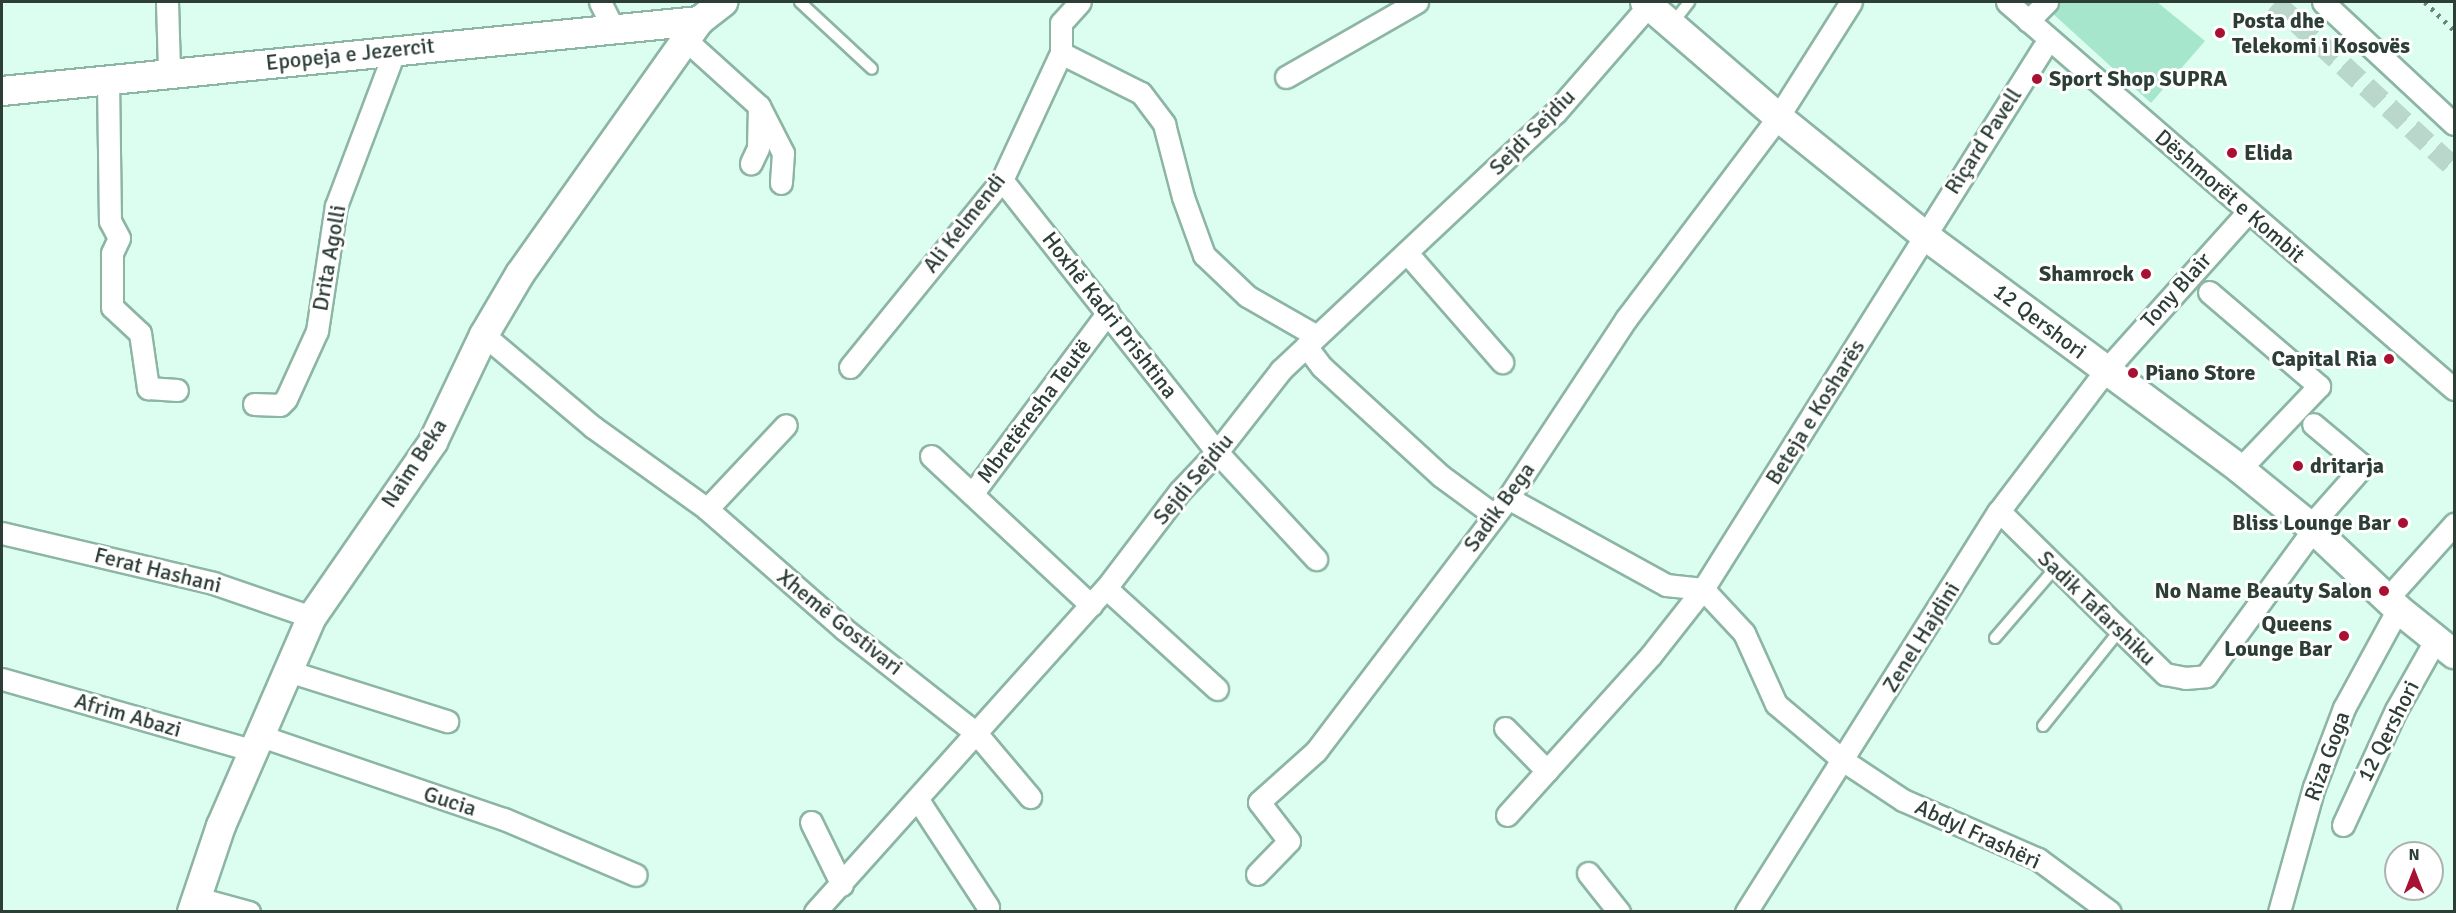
<!DOCTYPE html>
<meta charset="utf-8">
<style>
body{margin:0}
#map{position:relative;width:2456px;height:913px;overflow:hidden;background:#dcfef0;font-family:Signika,sans-serif}
div>[style]{position:absolute}
.green>*{inset:0;background:#a6e6cd}
.street-tunnel>*{height:21px;margin-top:-10.5px;transform-origin:0;background:repeating-linear-gradient(90deg,#b9d8cb 0 21px,transparent 0 31px)}
.roads{filter:drop-shadow(2px 0 #8cb5a4) drop-shadow(-2px 0 #8cb5a4) drop-shadow(0 2px #8cb5a4) drop-shadow(0 -2px #8cb5a4)}
.lane>*{height:10px;margin:-5px;padding:0 5px;transform-origin:5px;border-radius:5px;background:#fff}
.street>*{height:21px;margin:-10.5px;padding:0 10.5px;transform-origin:10.5px;border-radius:10.5px;background:#fff}
.secondary>*{height:28px;margin:-14px;padding:0 14px;transform-origin:14px;border-radius:14px;background:#fff}
.rail>*{height:4.5px;margin-top:-2.25px;transform-origin:0;background:repeating-linear-gradient(90deg,#6c837a 0 3px,transparent 0 9px)}
.dots>*{width:16px;height:16px;translate:-50% -50%;box-sizing:border-box;border:3px solid #fff;border-radius:50%}
span{translate:-50% -50%;white-space:nowrap;text-align:center;line-height:1.15;-webkit-text-stroke:6px #fff;paint-order:stroke}
.poi-label{font-size:22px;color:#2d3e37;font-weight:700}
.left{translate:0 -50%;text-align:left}
.right{translate:-100% -50%;text-align:right}
.street-label{font-size:22px;color:#2d3e37}
.frame{position:absolute;inset:0;border:3px solid #2d3e37;pointer-events:none}
.north{position:absolute;left:2384px;top:841px;width:60px;height:60px;box-sizing:border-box;background:#fff;border:2px solid #abb2af;border-radius:50%;rotate:0deg;font-size:16px;font-weight:700;line-height:24px;text-align:center;color:#2d3e37}
.north::after{content:'';display:block;margin:auto;width:21px;height:27px;background:#a81132;clip-path:polygon(50% 0,100% 100%,50% 72%,0 100%)}
</style>
<div id="map">
<div class="green">
<i style="clip-path:polygon(2040px 2px,2157px 2px,2205px 41px,2151px 103px)"></i>
</div>
<div class="street-tunnel">
<i style="left:2275px;top:2px;width:243px;rotate:42.7deg"></i>
</div>
<div class="roads">
<div class="lane">
<i style="left:800px;top:2px;width:98px;rotate:42.9deg"></i>
<i style="left:1672px;top:24px;width:28px;rotate:-52deg"></i>
<i style="left:1995px;top:638px;width:94px;rotate:-49.3deg"></i>
<i style="left:2043px;top:726px;width:123px;rotate:-51.3deg"></i>
</div>
<div class="street">
<i style="left:167px;top:2px;width:69px;rotate:88.3deg"></i>
<i style="left:600px;top:2px;width:29px;rotate:63deg"></i>
<i style="left:2007px;top:2px;width:591px;rotate:40.89deg"></i>
<i style="left:2323px;top:2px;width:179px;rotate:43deg"></i>
<i style="left:2028px;top:21px;width:27px;rotate:-45deg"></i>
<i style="left:687px;top:41px;width:97px;rotate:42.1deg"></i>
<i style="left:759px;top:106px;width:42px;rotate:91.4deg"></i>
<i style="left:758px;top:148px;width:17px;rotate:115deg"></i>
<i style="left:1061px;top:53px;width:89px;rotate:26.6deg"></i>
<i style="left:1141px;top:93px;width:39px;rotate:53deg"></i>
<i style="left:1164px;top:124px;width:75px;rotate:75.4deg"></i>
<i style="left:1183px;top:197px;width:62px;rotate:70.1deg"></i>
<i style="left:1204px;top:255px;width:59px;rotate:43.6deg"></i>
<i style="left:1247px;top:296px;width:78px;rotate:29.8deg"></i>
<i style="left:1286px;top:77px;width:151px;rotate:-29.8deg"></i>
<i style="left:108px;top:80px;width:141px;rotate:89.2deg"></i>
<i style="left:110px;top:221px;width:19px;rotate:62deg"></i>
<i style="left:119px;top:238px;width:17px;rotate:115deg"></i>
<i style="left:112px;top:253px;width:54px;rotate:90deg"></i>
<i style="left:112px;top:307px;width:38px;rotate:43deg"></i>
<i style="left:140px;top:333px;width:56px;rotate:81.7deg"></i>
<i style="left:148px;top:388px;width:29px;rotate:4deg"></i>
<i style="left:759px;top:106px;width:53px;rotate:62.9deg"></i>
<i style="left:783px;top:153px;width:30px;rotate:94deg"></i>
<i style="left:1002px;top:180px;width:347px;rotate:51.7deg"></i>
<i style="left:1217px;top:452px;width:146px;rotate:47.2deg"></i>
<i style="left:1407px;top:253px;width:145px;rotate:48.9deg"></i>
<i style="left:2209px;top:292px;width:145px;rotate:40.5deg"></i>
<i style="left:2319px;top:386px;width:115px;rotate:133.6deg"></i>
<i style="left:484px;top:335px;width:143px;rotate:40.2deg"></i>
<i style="left:593px;top:427px;width:140px;rotate:35.7deg"></i>
<i style="left:707px;top:509px;width:182px;rotate:41.2deg"></i>
<i style="left:844px;top:629px;width:168px;rotate:38.2deg"></i>
<i style="left:976px;top:733px;width:84px;rotate:49.8deg"></i>
<i style="left:1306px;top:346px;width:26px;rotate:53deg"></i>
<i style="left:1322px;top:367px;width:161px;rotate:42.5deg"></i>
<i style="left:1441px;top:476px;width:66px;rotate:36.3deg"></i>
<i style="left:850px;top:367px;width:241px;rotate:-50.9deg"></i>
<i style="left:1002px;top:180px;width:140px;rotate:-65.1deg"></i>
<i style="left:1061px;top:53px;width:30px;rotate:-90deg"></i>
<i style="left:1061px;top:23px;width:28px;rotate:-48deg"></i>
<i style="left:254px;top:404px;width:26px;rotate:2deg"></i>
<i style="left:280px;top:405px;width:8px;rotate:-45deg"></i>
<i style="left:286px;top:399px;width:75px;rotate:-65.5deg"></i>
<i style="left:317px;top:331px;width:126px;rotate:-81.4deg"></i>
<i style="left:336px;top:206px;width:167px;rotate:-69.3deg"></i>
<i style="left:931px;top:456px;width:219px;rotate:43deg"></i>
<i style="left:972px;top:494px;width:227px;rotate:-53.2deg"></i>
<i style="left:1508px;top:498px;width:180px;rotate:28.8deg"></i>
<i style="left:1666px;top:585px;width:37px;rotate:6deg"></i>
<i style="left:1703px;top:589px;width:60px;rotate:47deg"></i>
<i style="left:1744px;top:633px;width:78px;rotate:65.7deg"></i>
<i style="left:1776px;top:704px;width:89px;rotate:40deg"></i>
<i style="left:1844px;top:761px;width:71px;rotate:33.5deg"></i>
<i style="left:1903px;top:800px;width:147px;rotate:23.6deg"></i>
<i style="left:2038px;top:859px;width:89px;rotate:36.4deg"></i>
<i style="left:707px;top:509px;width:115px;rotate:-46.8deg"></i>
<i style="left:1999px;top:511px;width:233px;rotate:44.5deg"></i>
<i style="left:2165px;top:674px;width:20px;rotate:11deg"></i>
<i style="left:2185px;top:678px;width:21px;rotate:-5deg"></i>
<i style="left:2206px;top:676px;width:181px;rotate:-53.8deg"></i>
<i style="left:2310px;top:526px;width:80px;rotate:-48.5deg"></i>
<i style="left:2363px;top:466px;width:65px;rotate:-140deg"></i>
<i style="left:2px;top:533px;width:217px;rotate:13.3deg"></i>
<i style="left:213px;top:583px;width:105px;rotate:19deg"></i>
<i style="left:1106px;top:588px;width:150px;rotate:42.3deg"></i>
<i style="left:2387px;top:599px;width:101px;rotate:-48.2deg"></i>
<i style="left:288px;top:671px;width:167px;rotate:17.5deg"></i>
<i style="left:2px;top:679px;width:263px;rotate:15.9deg"></i>
<i style="left:1505px;top:728px;width:60px;rotate:45.7deg"></i>
<i style="left:261px;top:736px;width:257px;rotate:18.9deg"></i>
<i style="left:504px;top:819px;width:143px;rotate:23deg"></i>
<i style="left:918px;top:800px;width:128px;rotate:56.8deg"></i>
<i style="left:1507px;top:815px;width:215px;rotate:-48deg"></i>
<i style="left:1651px;top:655px;width:84px;rotate:-51.8deg"></i>
<i style="left:1703px;top:589px;width:639px;rotate:-57.85deg"></i>
<i style="left:811px;top:822px;width:70px;rotate:63.8deg"></i>
<i style="left:2343px;top:825px;width:127px;rotate:-65.3deg"></i>
<i style="left:2396px;top:710px;width:81px;rotate:-60.6deg"></i>
<i style="left:1588px;top:873px;width:50px;rotate:51.5deg"></i>
<i style="left:1257px;top:874px;width:46px;rotate:-45.9deg"></i>
<i style="left:1289px;top:841px;width:49px;rotate:-127.6deg"></i>
<i style="left:1259px;top:802px;width:76px;rotate:-41.8deg"></i>
<i style="left:1316px;top:751px;width:318px;rotate:-52.8deg"></i>
<i style="left:1508px;top:498px;width:214px;rotate:-56.6deg"></i>
<i style="left:1626px;top:319px;width:253px;rotate:-53deg"></i>
<i style="left:1778px;top:117px;width:136px;rotate:-57.6deg"></i>
<i style="left:197px;top:898px;width:54px;rotate:15.1deg"></i>
<i style="left:815px;top:912px;width:435px;rotate:-48.1deg"></i>
<i style="left:1106px;top:588px;width:122px;rotate:-52.7deg"></i>
<i style="left:1180px;top:491px;width:54px;rotate:-46.5deg"></i>
<i style="left:1217px;top:452px;width:104px;rotate:-52deg"></i>
<i style="left:1281px;top:370px;width:376px;rotate:-43.2deg"></i>
<i style="left:1555px;top:113px;width:143px;rotate:-49deg"></i>
<i style="left:1746px;top:912px;width:474px;rotate:-57.8deg"></i>
<i style="left:1999px;top:511px;width:177px;rotate:-52.8deg"></i>
<i style="left:2106px;top:370px;width:212px;rotate:-48.1deg"></i>
<i style="left:2279px;top:912px;width:130px;rotate:-74.4deg"></i>
<i style="left:2314px;top:787px;width:85px;rotate:-69.2deg"></i>
<i style="left:2344px;top:708px;width:113px;rotate:-61.4deg"></i>
</div>
<div class="secondary">
<i style="left:1645px;top:2px;width:176px;rotate:40.8deg"></i>
<i style="left:1778px;top:117px;width:188px;rotate:38.9deg"></i>
<i style="left:1924px;top:235px;width:393px;rotate:36.5deg"></i>
<i style="left:2240px;top:469px;width:90px;rotate:39.2deg"></i>
<i style="left:2310px;top:526px;width:121px;rotate:43.3deg"></i>
<i style="left:2398px;top:609px;width:72px;rotate:38.8deg"></i>
<i style="left:2px;top:91px;width:701px;rotate:-5.74deg"></i>
<i style="left:192px;top:912px;width:91px;rotate:-71.4deg"></i>
<i style="left:221px;top:826px;width:228px;rotate:-66.5deg"></i>
<i style="left:312px;top:617px;width:213px;rotate:-55.3deg"></i>
<i style="left:433px;top:442px;width:119px;rotate:-64.5deg"></i>
<i style="left:484px;top:335px;width:71px;rotate:-59.5deg"></i>
<i style="left:520px;top:274px;width:310px;rotate:-54.7deg"></i>
<i style="left:699px;top:21px;width:31px;rotate:-38deg"></i>
</div>
</div>
<div class="rail">
<i style="left:2425px;top:2px;width:40px;rotate:44deg"></i>
</div>
<div class="dots">
<i style="left:2220px;top:33px;background:#a81132"></i>
<i style="left:2037px;top:79px;background:#a81132"></i>
<i style="left:2232px;top:153px;background:#a81132"></i>
<i style="left:2146px;top:274px;background:#a81132"></i>
<i style="left:2389px;top:359px;background:#a81132"></i>
<i style="left:2133px;top:373px;background:#a81132"></i>
<i style="left:2298px;top:466px;background:#a81132"></i>
<i style="left:2403px;top:523px;background:#a81132"></i>
<i style="left:2384px;top:591px;background:#a81132"></i>
<i style="left:2344px;top:636px;background:#a81132"></i>
</div>
<div class="poi-label">
<span class="left" style="left:2232px;top:33px">Posta dhe<br>Telekomi i Kosovës</span>
<span class="left" style="left:2049px;top:79px">Sport Shop SUPRA</span>
<span class="left" style="left:2244px;top:153px">Elida</span>
<span class="right" style="left:2134px;top:274px">Shamrock</span>
<span class="right" style="left:2377px;top:359px">Capital Ria</span>
<span class="left" style="left:2145px;top:373px">Piano Store</span>
<span class="left" style="left:2310px;top:466px">dritarja</span>
<span class="right" style="left:2391px;top:523px">Bliss Lounge Bar</span>
<span class="right" style="left:2372px;top:591px">No Name Beauty Salon</span>
<span class="right" style="left:2332px;top:636px">Queens<br>Lounge Bar</span>
</div>
<div class="street-label">
<span style="left:350px;top:54px;rotate:-6deg">Epopeja e Jezercit</span>
<span style="left:1532px;top:132px;rotate:-45deg">Sejdi Sejdiu</span>
<span style="left:1983px;top:141px;rotate:-57deg">Riçard Pavell</span>
<span style="left:2230px;top:196px;rotate:41deg">Dëshmorët e Kombit</span>
<span style="left:964px;top:223px;rotate:-52deg">Ali Kelmendi</span>
<span style="left:329px;top:258px;rotate:-80deg">Drita Agolli</span>
<span style="left:2176px;top:290px;rotate:-48deg">Tony Blair</span>
<span style="left:1110px;top:315px;rotate:52deg">Hoxhë Kadri Prishtina</span>
<span style="left:2040px;top:321px;rotate:37deg">12 Qershori</span>
<span style="left:1034px;top:411px;rotate:-53deg">Mbretëresha Teutë</span>
<span style="left:1815px;top:412px;rotate:-58deg">Beteja e Kosharës</span>
<span style="left:414px;top:463px;rotate:-57deg">Naim Beka</span>
<span style="left:1193px;top:479px;rotate:-50deg">Sejdi Sejdiu</span>
<span style="left:1499px;top:507px;rotate:-54deg">Sadik Bega</span>
<span style="left:158px;top:570px;rotate:14deg">Ferat Hashani</span>
<span style="left:2097px;top:608px;rotate:44deg">Sadik Tafarshiku</span>
<span style="left:840px;top:622px;rotate:39deg">Xhemë Gostivari</span>
<span style="left:1921px;top:637px;rotate:-58deg">Zenel Hajdini</span>
<span style="left:128px;top:715px;rotate:16deg">Afrim Abazi</span>
<span style="left:2388px;top:731px;rotate:-63deg">12 Qershori</span>
<span style="left:2327px;top:756px;rotate:-70deg">Riza Goga</span>
<span style="left:450px;top:801px;rotate:18deg">Gucia</span>
<span style="left:1978px;top:834px;rotate:25deg">Abdyl Frashëri</span>
</div>
<div class="frame"></div>
<div class="north">N</div>
</div>
